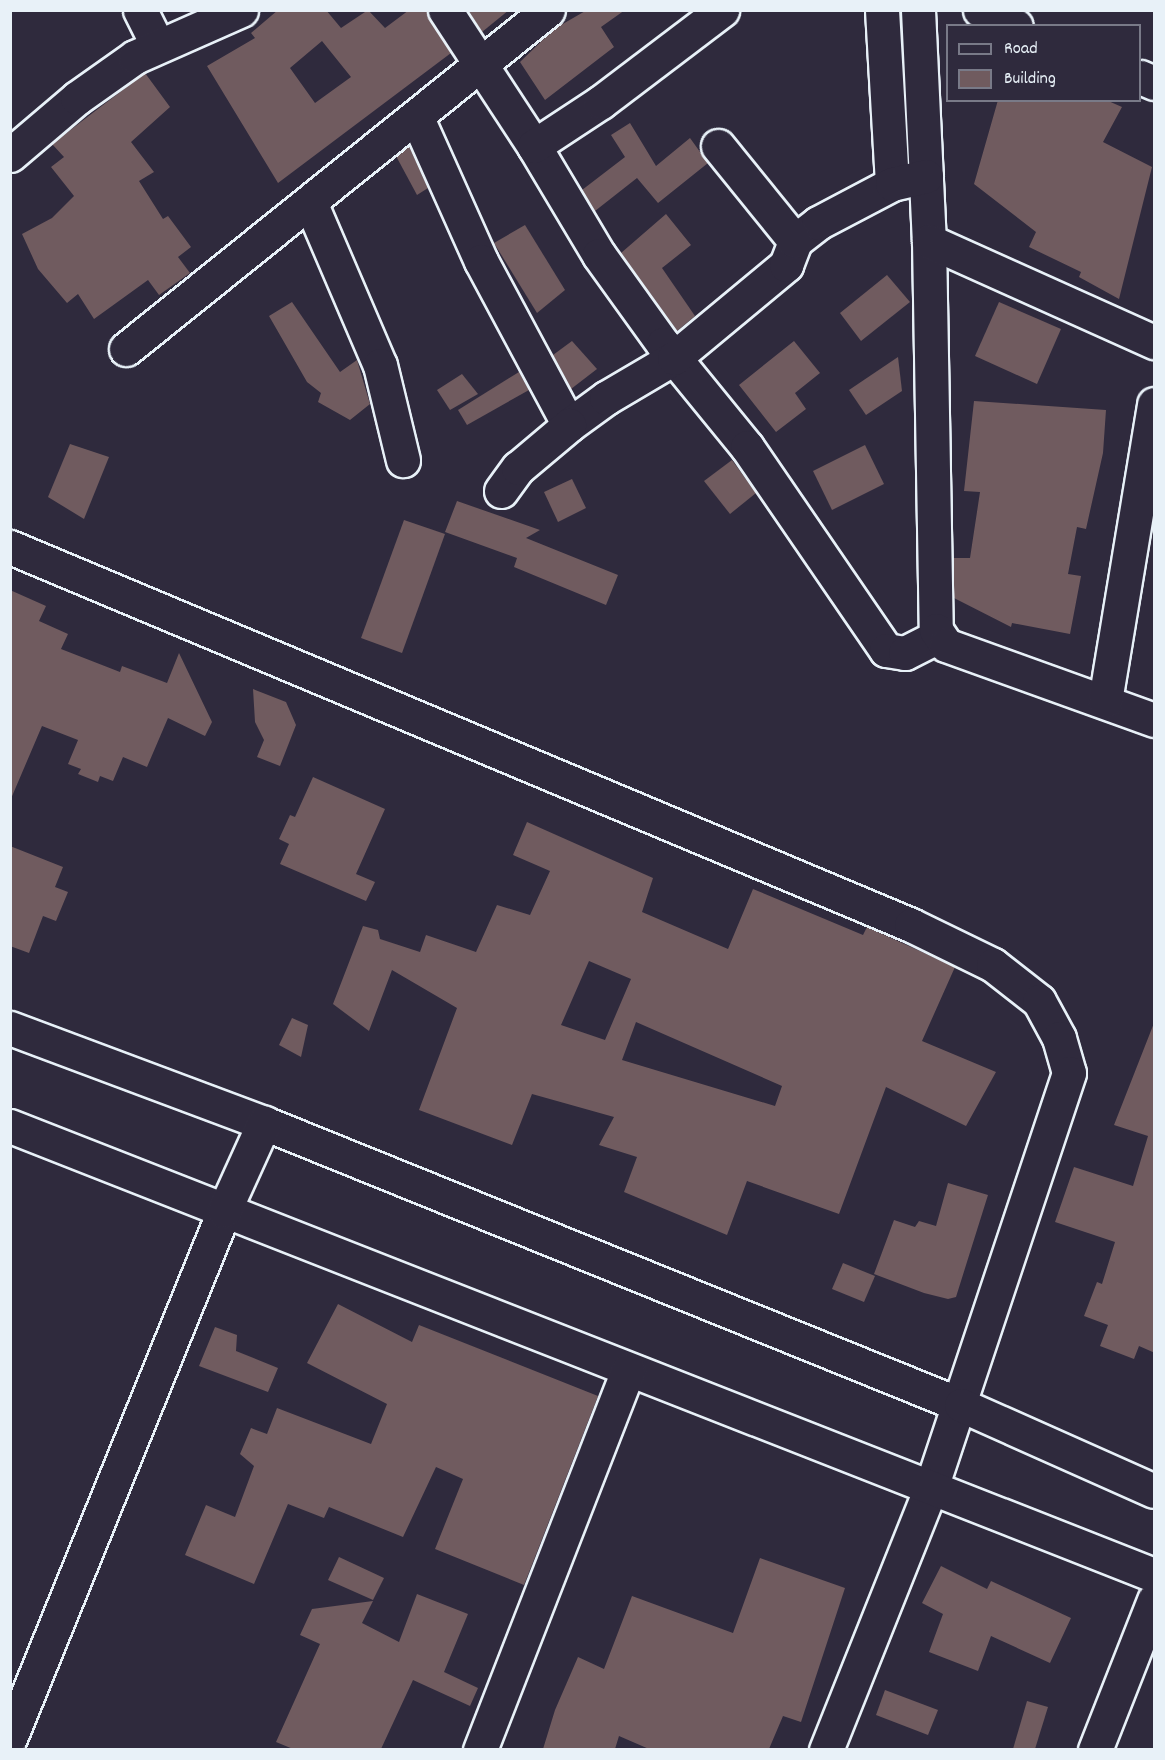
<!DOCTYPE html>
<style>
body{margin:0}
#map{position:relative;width:1165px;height:1760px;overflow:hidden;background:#2f2a3d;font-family:Dekko,sans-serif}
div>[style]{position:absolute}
.building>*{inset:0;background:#705b5f}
.roads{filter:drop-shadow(2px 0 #e8f1f8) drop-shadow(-2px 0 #e8f1f8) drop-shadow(0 2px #e8f1f8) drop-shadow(0 -2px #e8f1f8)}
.minor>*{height:33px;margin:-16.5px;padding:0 16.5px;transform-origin:16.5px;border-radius:16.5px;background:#2f2a3d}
span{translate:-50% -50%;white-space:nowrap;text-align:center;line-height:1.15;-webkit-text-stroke:4.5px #2f2a3d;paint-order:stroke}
.frame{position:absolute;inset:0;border:12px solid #e8f1f8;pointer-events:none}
.legend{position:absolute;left:946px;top:24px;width:195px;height:78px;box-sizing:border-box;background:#2f2a3d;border:2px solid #797a88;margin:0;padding:8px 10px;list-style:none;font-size:18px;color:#e8f1f8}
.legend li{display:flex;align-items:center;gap:12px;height:30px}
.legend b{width:30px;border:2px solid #797a88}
</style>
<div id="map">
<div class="building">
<i style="clip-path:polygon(evenodd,278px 10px,326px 10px,341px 28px,368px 10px,385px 28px,409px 10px,426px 10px,451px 53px,278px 183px,207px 66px,255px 38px,251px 33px,278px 10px,322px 41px,351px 77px,315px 103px,290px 68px,322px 41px)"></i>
<i style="clip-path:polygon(468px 10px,509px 10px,482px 32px)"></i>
<i style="clip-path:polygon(587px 10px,625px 10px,601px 27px,614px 47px,545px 100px,520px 62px,554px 29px)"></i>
<i style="clip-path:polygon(145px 73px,170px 107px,131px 142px,154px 172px,139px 181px,163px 219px,168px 216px,191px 247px,178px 257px,190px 273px,159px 295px,148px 280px,94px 319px,78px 294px,67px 303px,38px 269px,22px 234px,52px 218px,74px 196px,51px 167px,64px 157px,52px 144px)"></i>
<i style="clip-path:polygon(998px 100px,1106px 100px,1122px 107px,1103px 142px,1152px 167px,1119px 299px,1079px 277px,1081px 272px,1029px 247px,1036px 232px,974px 184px)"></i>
<i style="clip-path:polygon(630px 123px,656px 166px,690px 138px,708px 163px,658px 203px,637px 178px,595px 211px,582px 190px,625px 157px,611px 135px)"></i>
<i style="clip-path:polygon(409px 146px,428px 188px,417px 195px,396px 156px)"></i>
<i style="clip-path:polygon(666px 214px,691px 245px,662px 268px,695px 316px,677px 331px,621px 253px)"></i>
<i style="clip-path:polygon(525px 225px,565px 290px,537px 313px,494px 243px)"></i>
<i style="clip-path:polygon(887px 275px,910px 302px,861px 341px,840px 313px)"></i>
<i style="clip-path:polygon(292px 302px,340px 372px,357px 360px,370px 404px,350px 420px,318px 402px,321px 393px,307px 382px,269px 316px)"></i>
<i style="clip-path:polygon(999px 302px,1061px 329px,1037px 384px,975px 356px)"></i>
<i style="clip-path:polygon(572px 341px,597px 369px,571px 389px,553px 355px)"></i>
<i style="clip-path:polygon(794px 341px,820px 373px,795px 393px,806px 409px,776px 432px,739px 385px)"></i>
<i style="clip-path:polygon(898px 357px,902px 391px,866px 415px,849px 390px)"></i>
<i style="clip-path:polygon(519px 372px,529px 390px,467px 425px,458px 410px)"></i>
<i style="clip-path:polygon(462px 374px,478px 394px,450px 410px,437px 390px)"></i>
<i style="clip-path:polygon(974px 401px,1106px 410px,1103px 453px,1086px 529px,1077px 527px,1068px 574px,1081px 576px,1070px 634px,1012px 623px,1011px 627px,954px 598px,953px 558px,970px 558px,980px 492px,964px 491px)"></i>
<i style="clip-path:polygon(70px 444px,109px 457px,84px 519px,48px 497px)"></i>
<i style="clip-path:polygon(865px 445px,884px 484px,832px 510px,813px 471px)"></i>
<i style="clip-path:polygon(732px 460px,756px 493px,730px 514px,704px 481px)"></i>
<i style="clip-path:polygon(572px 479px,586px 508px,558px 522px,544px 492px)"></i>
<i style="clip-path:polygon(457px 501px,540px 530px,526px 538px,618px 575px,606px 605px,514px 567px,517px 558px,445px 532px)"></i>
<i style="clip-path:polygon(404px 520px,445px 534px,402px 653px,361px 638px)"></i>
<i style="clip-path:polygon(10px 590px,46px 606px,39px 621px,68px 634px,61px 649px,120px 672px,122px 666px,167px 683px,179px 653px,212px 722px,205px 736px,168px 718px,147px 767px,123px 757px,113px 781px,100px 776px,98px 782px,78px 774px,81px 769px,68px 764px,78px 740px,42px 726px,10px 801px)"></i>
<i style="clip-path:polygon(253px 689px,286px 702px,296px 725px,280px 766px,257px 757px,264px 740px,255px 722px)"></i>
<i style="clip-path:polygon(313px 777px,385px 809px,356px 874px,375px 882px,366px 901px,280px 864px,289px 844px,279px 839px,290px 815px,295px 817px)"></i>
<i style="clip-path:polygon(evenodd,527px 822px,653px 878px,642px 912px,728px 949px,753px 889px,863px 935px,867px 927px,955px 967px,922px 1041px,996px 1072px,966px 1126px,886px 1087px,839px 1214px,747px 1181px,727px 1235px,624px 1192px,637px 1157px,599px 1145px,614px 1117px,532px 1094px,512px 1145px,419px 1110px,457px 1008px,392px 970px,369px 1031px,333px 1004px,363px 926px,378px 930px,380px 939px,420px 952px,426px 935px,476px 952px,497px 905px,530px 915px,550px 871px,513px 855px,527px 822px,589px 961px,631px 979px,605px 1040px,561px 1025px,589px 961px,527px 822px,636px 1022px,782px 1086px,775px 1106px,622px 1060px,636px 1022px)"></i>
<i style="clip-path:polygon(10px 846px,63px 867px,55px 887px,68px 892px,56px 921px,43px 916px,29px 953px,10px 946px)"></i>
<i style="clip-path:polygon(292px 1018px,308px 1025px,301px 1057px,279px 1045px)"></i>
<i style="clip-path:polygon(1154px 1023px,1155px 1353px,1139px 1346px,1134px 1359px,1100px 1346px,1108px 1325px,1084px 1316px,1097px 1282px,1102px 1284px,1115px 1242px,1055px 1222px,1074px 1167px,1133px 1186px,1148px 1136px,1114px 1125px)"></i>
<i style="clip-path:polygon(948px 1183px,988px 1195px,956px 1297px,948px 1299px,924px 1293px,874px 1274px,894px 1220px,915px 1227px,919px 1221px,936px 1226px)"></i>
<i style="clip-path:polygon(843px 1263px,875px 1276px,864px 1302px,832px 1289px)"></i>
<i style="clip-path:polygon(338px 1304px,412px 1342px,419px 1325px,598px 1396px,524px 1585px,435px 1549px,463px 1479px,436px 1467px,403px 1537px,329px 1507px,324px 1518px,288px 1504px,254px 1584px,185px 1555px,206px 1505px,235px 1517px,254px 1466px,240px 1454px,251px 1428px,267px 1434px,277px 1408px,371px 1444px,387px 1404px,307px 1363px)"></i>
<i style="clip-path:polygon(215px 1327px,237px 1335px,236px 1351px,278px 1368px,268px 1392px,199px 1366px)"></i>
<i style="clip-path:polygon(339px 1557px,384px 1578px,373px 1600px,328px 1580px)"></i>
<i style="clip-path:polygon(760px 1558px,845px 1588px,801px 1722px,783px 1716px,769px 1749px,649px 1749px,619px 1736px,615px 1749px,543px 1749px,555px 1710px,578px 1657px,604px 1669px,632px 1596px,733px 1633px)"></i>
<i style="clip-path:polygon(941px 1566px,987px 1589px,991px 1581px,1071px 1618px,1050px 1663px,991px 1636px,978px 1671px,929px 1652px,943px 1614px,922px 1603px)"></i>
<i style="clip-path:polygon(417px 1594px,468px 1614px,444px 1672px,478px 1688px,470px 1706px,413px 1680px,381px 1749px,293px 1749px,276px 1742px,320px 1644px,300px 1635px,312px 1609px,373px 1601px,362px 1623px,399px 1642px)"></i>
<i style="clip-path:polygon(885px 1690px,938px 1710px,928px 1735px,876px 1715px)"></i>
<i style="clip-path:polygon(1027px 1701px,1048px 1707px,1035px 1749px,1013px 1749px)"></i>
</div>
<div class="roads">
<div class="minor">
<i style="left:140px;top:10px;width:40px;rotate:63.4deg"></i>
<i style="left:445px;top:10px;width:163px;rotate:56.8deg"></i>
<i style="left:534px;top:146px;width:127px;rotate:59.2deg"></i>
<i style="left:599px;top:255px;width:110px;rotate:54.3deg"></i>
<i style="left:663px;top:344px;width:133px;rotate:50.8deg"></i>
<i style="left:747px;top:447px;width:246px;rotate:55.6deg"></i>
<i style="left:886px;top:650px;width:19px;rotate:9deg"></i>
<i style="left:905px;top:653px;width:37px;rotate:-27deg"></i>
<i style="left:882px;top:10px;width:174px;rotate:86.7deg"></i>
<i style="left:918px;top:10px;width:231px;rotate:87.3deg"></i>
<i style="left:929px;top:241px;width:389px;rotate:89deg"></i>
<i style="left:936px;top:630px;width:18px;rotate:56deg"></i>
<i style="left:946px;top:645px;width:221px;rotate:19.8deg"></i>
<i style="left:980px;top:10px;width:39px;rotate:24deg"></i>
<i style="left:1140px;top:77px;width:15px;rotate:23deg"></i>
<i style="left:417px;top:118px;width:157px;rotate:65.9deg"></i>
<i style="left:481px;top:261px;width:186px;rotate:61.8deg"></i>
<i style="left:569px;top:425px;width:46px;rotate:-36.1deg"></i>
<i style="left:606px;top:398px;width:79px;rotate:-30.5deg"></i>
<i style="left:674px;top:358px;width:146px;rotate:-39.7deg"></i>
<i style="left:786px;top:265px;width:26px;rotate:-69deg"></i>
<i style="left:795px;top:241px;width:29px;rotate:-38deg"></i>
<i style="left:818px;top:223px;width:84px;rotate:-27.8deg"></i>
<i style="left:892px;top:184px;width:35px;rotate:-13deg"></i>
<i style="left:534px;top:146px;width:80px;rotate:-33.3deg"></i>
<i style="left:601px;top:102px;width:152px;rotate:-37.2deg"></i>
<i style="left:718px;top:146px;width:122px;rotate:51deg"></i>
<i style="left:10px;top:155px;width:88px;rotate:-40.4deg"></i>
<i style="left:77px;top:98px;width:71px;rotate:-35.3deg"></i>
<i style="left:135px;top:57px;width:116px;rotate:-23.9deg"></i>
<i style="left:310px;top:202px;width:177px;rotate:66.8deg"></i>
<i style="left:380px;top:365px;width:98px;rotate:76.4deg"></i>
<i style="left:929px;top:241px;width:247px;rotate:24.2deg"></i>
<i style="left:126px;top:349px;width:541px;rotate:-38.78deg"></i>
<i style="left:501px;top:491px;width:29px;rotate:-54deg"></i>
<i style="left:518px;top:468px;width:67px;rotate:-40.1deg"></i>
<i style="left:10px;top:547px;width:977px;rotate:22.76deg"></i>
<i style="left:911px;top:925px;width:91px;rotate:26deg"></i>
<i style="left:993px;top:965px;width:58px;rotate:38deg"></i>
<i style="left:1039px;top:1001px;width:42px;rotate:61.6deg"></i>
<i style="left:1059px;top:1038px;width:36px;rotate:74deg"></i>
<i style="left:1069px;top:1073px;width:440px;rotate:108.4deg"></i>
<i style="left:930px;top:1490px;width:280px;rotate:111.8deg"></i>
<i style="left:1105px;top:701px;width:301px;rotate:-80.6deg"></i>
<i style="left:10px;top:1028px;width:271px;rotate:20.5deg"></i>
<i style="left:264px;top:1123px;width:752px;rotate:22.03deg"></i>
<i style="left:961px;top:1405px;width:211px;rotate:24deg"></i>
<i style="left:10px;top:1126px;width:1229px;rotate:21.43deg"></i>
<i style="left:10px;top:1738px;width:569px;rotate:-67.9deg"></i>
<i style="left:224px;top:1211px;width:97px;rotate:-65.6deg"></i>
<i style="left:480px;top:1750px;width:408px;rotate:-68.7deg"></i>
<i style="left:1095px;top:1750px;width:161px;rotate:-68.5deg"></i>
</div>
</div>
<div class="frame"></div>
<ul class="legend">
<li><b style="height:8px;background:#2f2a3d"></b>Road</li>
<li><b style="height:16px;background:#705b5f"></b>Building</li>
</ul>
</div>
